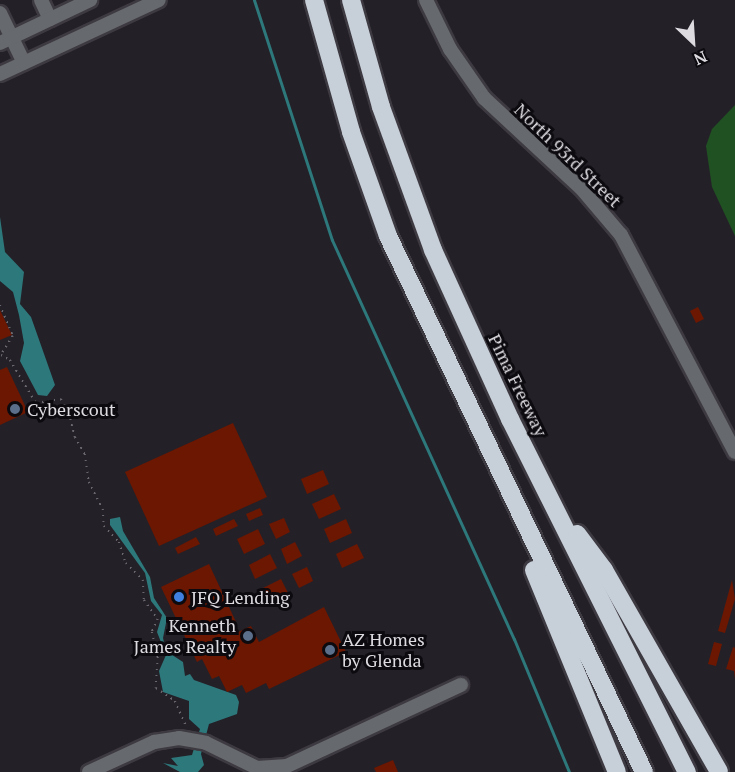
<!DOCTYPE html>
<style>
body{margin:0}
#map{position:relative;width:735px;height:772px;overflow:hidden;background:#242028;font-family:"PT Serif",serif}
div>[style]{position:absolute}
.green>*{inset:0;background:#205122}
.water>*{inset:0;background:#2d787b}
.stream>*{height:3px;margin:-1.5px;padding:0 1.5px;transform-origin:1.5px;border-radius:1.5px;background:#2d787b}
.building>*{inset:0;background:#6b1701}
.path>*{height:1.5px;margin-top:-0.75px;transform-origin:0;background:repeating-linear-gradient(90deg,#6a676e 0 1.5px,transparent 0 6px)}
.roads{filter:drop-shadow(2px 0 #3e3a42) drop-shadow(-2px 0 #3e3a42) drop-shadow(0 2px #3e3a42) drop-shadow(0 -2px #3e3a42)}
.minor>*{height:14px;margin:-7px;padding:0 7px;transform-origin:7px;border-radius:7px;background:#66696d}
.highway>*{height:18px;margin:-9px;padding:0 9px;transform-origin:9px;border-radius:9px;background:#c7cfd8}
.dots>*{width:16px;height:16px;translate:-50% -50%;box-sizing:border-box;border:3px solid #0c0a0e;border-radius:50%}
span{translate:-50% -50%;white-space:nowrap;text-align:center;line-height:1.15;-webkit-text-stroke:6px #0c0a0e;paint-order:stroke}
.street-label{font-size:18px;color:#dddae0}
.poi-label{font-size:18px;color:#dddae0}
.left{translate:0 -50%;text-align:left}
.right{translate:-100% -50%;text-align:right}
.north{position:absolute;left:663px;top:12px;width:60px;height:60px;-webkit-text-stroke:4px #0c0a0e;paint-order:stroke;rotate:155deg;font-size:16px;font-weight:700;line-height:24px;text-align:center;color:#dddae0}
.north::after{content:'';display:block;margin:auto;width:21px;height:27px;background:#dddae0;clip-path:polygon(50% 0,100% 100%,50% 72%,0 100%)}
</style>
<div id="map">
<div class="green">
<i style="clip-path:polygon(735px 105px,735px 236px,712px 187px,706px 146px,712px 129px)"></i>
</div>
<div class="water">
<i style="clip-path:polygon(0 217px,5px 252px,24px 272px,20px 304px,31px 317px,55px 385px,47px 396px,38px 395px,20px 361px,24px 343px,19px 315px,13px 292px,0 281px)"></i>
<i style="clip-path:polygon(120px 517px,123px 531px,150px 577px,154px 598px,167px 618px,163px 638px,166px 651px,183px 662px,185px 676px,190px 674px,194px 680px,236px 695px,239px 702px,237px 714px,209px 724px,201px 754px,204px 765px,198px 772px,180px 772px,163px 763px,178px 766px,171px 758px,192px 755px,200px 729px,189px 719px,189px 701px,163px 692px,159px 671px,166px 655px,157px 632px,162px 615px,151px 601px,145px 573px,110px 525px,110px 519px)"></i>
</div>
<div class="stream">
<i style="left:254px;top:0;width:252px;rotate:72deg"></i>
<i style="left:332px;top:240px;width:439px;rotate:65.5deg"></i>
<i style="left:514px;top:639px;width:144px;rotate:67.5deg"></i>
</div>
<div class="building">
<i style="clip-path:polygon(698px 307px,704px 319px,696px 323px,690px 311px)"></i>
<i style="clip-path:polygon(0 310px,12px 335px,0 340px)"></i>
<i style="clip-path:polygon(7px 367px,28px 412px,0 425px,0 370px)"></i>
<i style="clip-path:polygon(233px 423px,267px 497px,159px 546px,125px 472px)"></i>
<i style="clip-path:polygon(323px 470px,329px 484px,307px 494px,301px 479px)"></i>
<i style="clip-path:polygon(334px 494px,341px 509px,319px 519px,312px 504px)"></i>
<i style="clip-path:polygon(260px 508px,263px 515px,249px 521px,246px 514px)"></i>
<i style="clip-path:polygon(284px 518px,290px 532px,276px 539px,269px 524px)"></i>
<i style="clip-path:polygon(234px 519px,238px 526px,216px 536px,213px 529px)"></i>
<i style="clip-path:polygon(346px 519px,352px 533px,330px 543px,324px 529px)"></i>
<i style="clip-path:polygon(258px 529px,265px 544px,244px 554px,237px 539px)"></i>
<i style="clip-path:polygon(196px 537px,200px 544px,178px 554px,175px 548px)"></i>
<i style="clip-path:polygon(295px 542px,302px 556px,287px 564px,281px 549px)"></i>
<i style="clip-path:polygon(357px 544px,364px 558px,342px 568px,336px 554px)"></i>
<i style="clip-path:polygon(270px 554px,277px 568px,255px 579px,249px 565px)"></i>
<i style="clip-path:polygon(209px 564px,236px 622px,230px 625px,234px 634px,251px 626px,259px 642px,324px 607px,346px 652px,269px 689px,266px 683px,246px 693px,242px 685px,227px 692px,219px 676px,212px 679px,202px 659px,197px 662px,161px 587px)"></i>
<i style="clip-path:polygon(307px 567px,313px 581px,299px 588px,292px 574px)"></i>
<i style="clip-path:polygon(281px 579px,288px 593px,268px 603px,261px 589px)"></i>
<i style="clip-path:polygon(732px 580px,735px 599px,725px 633px,718px 631px)"></i>
<i style="clip-path:polygon(714px 642px,722px 644px,716px 666px,708px 664px)"></i>
<i style="clip-path:polygon(733px 647px,735px 648px,735px 679px,734px 671px,726px 669px)"></i>
<i style="clip-path:polygon(393px 760px,398px 772px,376px 772px,374px 768px)"></i>
</div>
<div class="path">
<i style="left:0;top:305px;width:34px;rotate:67deg"></i>
<i style="left:13px;top:336px;width:22px;rotate:122deg"></i>
<i style="left:1px;top:355px;width:10px;rotate:29deg"></i>
<i style="left:10px;top:360px;width:50px;rotate:58.8deg"></i>
<i style="left:36px;top:403px;width:25px;rotate:-9deg"></i>
<i style="left:61px;top:399px;width:16px;rotate:60deg"></i>
<i style="left:69px;top:413px;width:25px;rotate:76deg"></i>
<i style="left:75px;top:437px;width:20px;rotate:60deg"></i>
<i style="left:85px;top:454px;width:28px;rotate:82deg"></i>
<i style="left:89px;top:482px;width:30px;rotate:63deg"></i>
<i style="left:103px;top:509px;width:17px;rotate:87deg"></i>
<i style="left:104px;top:526px;width:22px;rotate:47deg"></i>
<i style="left:119px;top:542px;width:22px;rotate:72deg"></i>
<i style="left:126px;top:563px;width:24px;rotate:45deg"></i>
<i style="left:143px;top:580px;width:20px;rotate:87deg"></i>
<i style="left:144px;top:600px;width:24px;rotate:54deg"></i>
<i style="left:158px;top:619px;width:14px;rotate:115deg"></i>
<i style="left:152px;top:632px;width:26px;rotate:77deg"></i>
<i style="left:158px;top:657px;width:31px;rotate:94deg"></i>
<i style="left:156px;top:688px;width:23px;rotate:34deg"></i>
<i style="left:175px;top:701px;width:27px;rotate:66deg"></i>
</div>
<div class="roads">
<div class="minor">
<i style="left:41px;top:0;width:21px;rotate:65deg"></i>
<i style="left:426px;top:0;width:55px;rotate:63.9deg"></i>
<i style="left:450px;top:49px;width:60px;rotate:55.2deg"></i>
<i style="left:484px;top:98px;width:132px;rotate:42.9deg"></i>
<i style="left:581px;top:188px;width:62px;rotate:49.6deg"></i>
<i style="left:621px;top:235px;width:245px;rotate:62.3deg"></i>
<i style="left:0;top:13px;width:55px;rotate:64.4deg"></i>
<i style="left:0;top:43px;width:100px;rotate:-25.5deg"></i>
<i style="left:0;top:74px;width:175px;rotate:-25deg"></i>
<i style="left:89px;top:772px;width:72px;rotate:-24.8deg"></i>
<i style="left:154px;top:742px;width:25px;rotate:-9deg"></i>
<i style="left:179px;top:738px;width:27px;rotate:10deg"></i>
<i style="left:206px;top:743px;width:57px;rotate:26.1deg"></i>
<i style="left:257px;top:768px;width:30px;rotate:-4deg"></i>
<i style="left:287px;top:766px;width:192px;rotate:-25deg"></i>
</div>
<div class="highway">
<i style="left:314px;top:0;width:137px;rotate:74.3deg"></i>
<i style="left:351px;top:132px;width:110px;rotate:70.4deg"></i>
<i style="left:388px;top:236px;width:594px;rotate:64.47deg"></i>
<i style="left:351px;top:0;width:111px;rotate:74.3deg"></i>
<i style="left:381px;top:107px;width:152px;rotate:70deg"></i>
<i style="left:433px;top:250px;width:186px;rotate:65.5deg"></i>
<i style="left:510px;top:419px;width:395px;rotate:63.4deg"></i>
<i style="left:577px;top:534px;width:45px;rotate:53.1deg"></i>
<i style="left:604px;top:570px;width:232px;rotate:60.3deg"></i>
<i style="left:534px;top:570px;width:218px;rotate:67.7deg"></i>
</div>
</div>
<div class="dots">
<i style="left:15px;top:409px;background:#5c6f8a"></i>
<i style="left:179px;top:597px;background:#3f7fe0"></i>
<i style="left:248px;top:636px;background:#5c6f8a"></i>
<i style="left:330px;top:650px;background:#5c6f8a"></i>
</div>
<div class="street-label">
<span style="left:568px;top:155px;rotate:44deg">North 93rd Street</span>
<span style="left:518px;top:385px;rotate:64deg">Pima Freeway</span>
</div>
<div class="poi-label">
<span class="left" style="left:27px;top:409px">Cyberscout</span>
<span class="left" style="left:191px;top:597px">JFQ Lending</span>
<span class="right" style="left:236px;top:636px">Kenneth<br>James Realty</span>
<span class="left" style="left:342px;top:650px">AZ Homes<br>by Glenda</span>
</div>
<div class="north">N</div>
</div>
